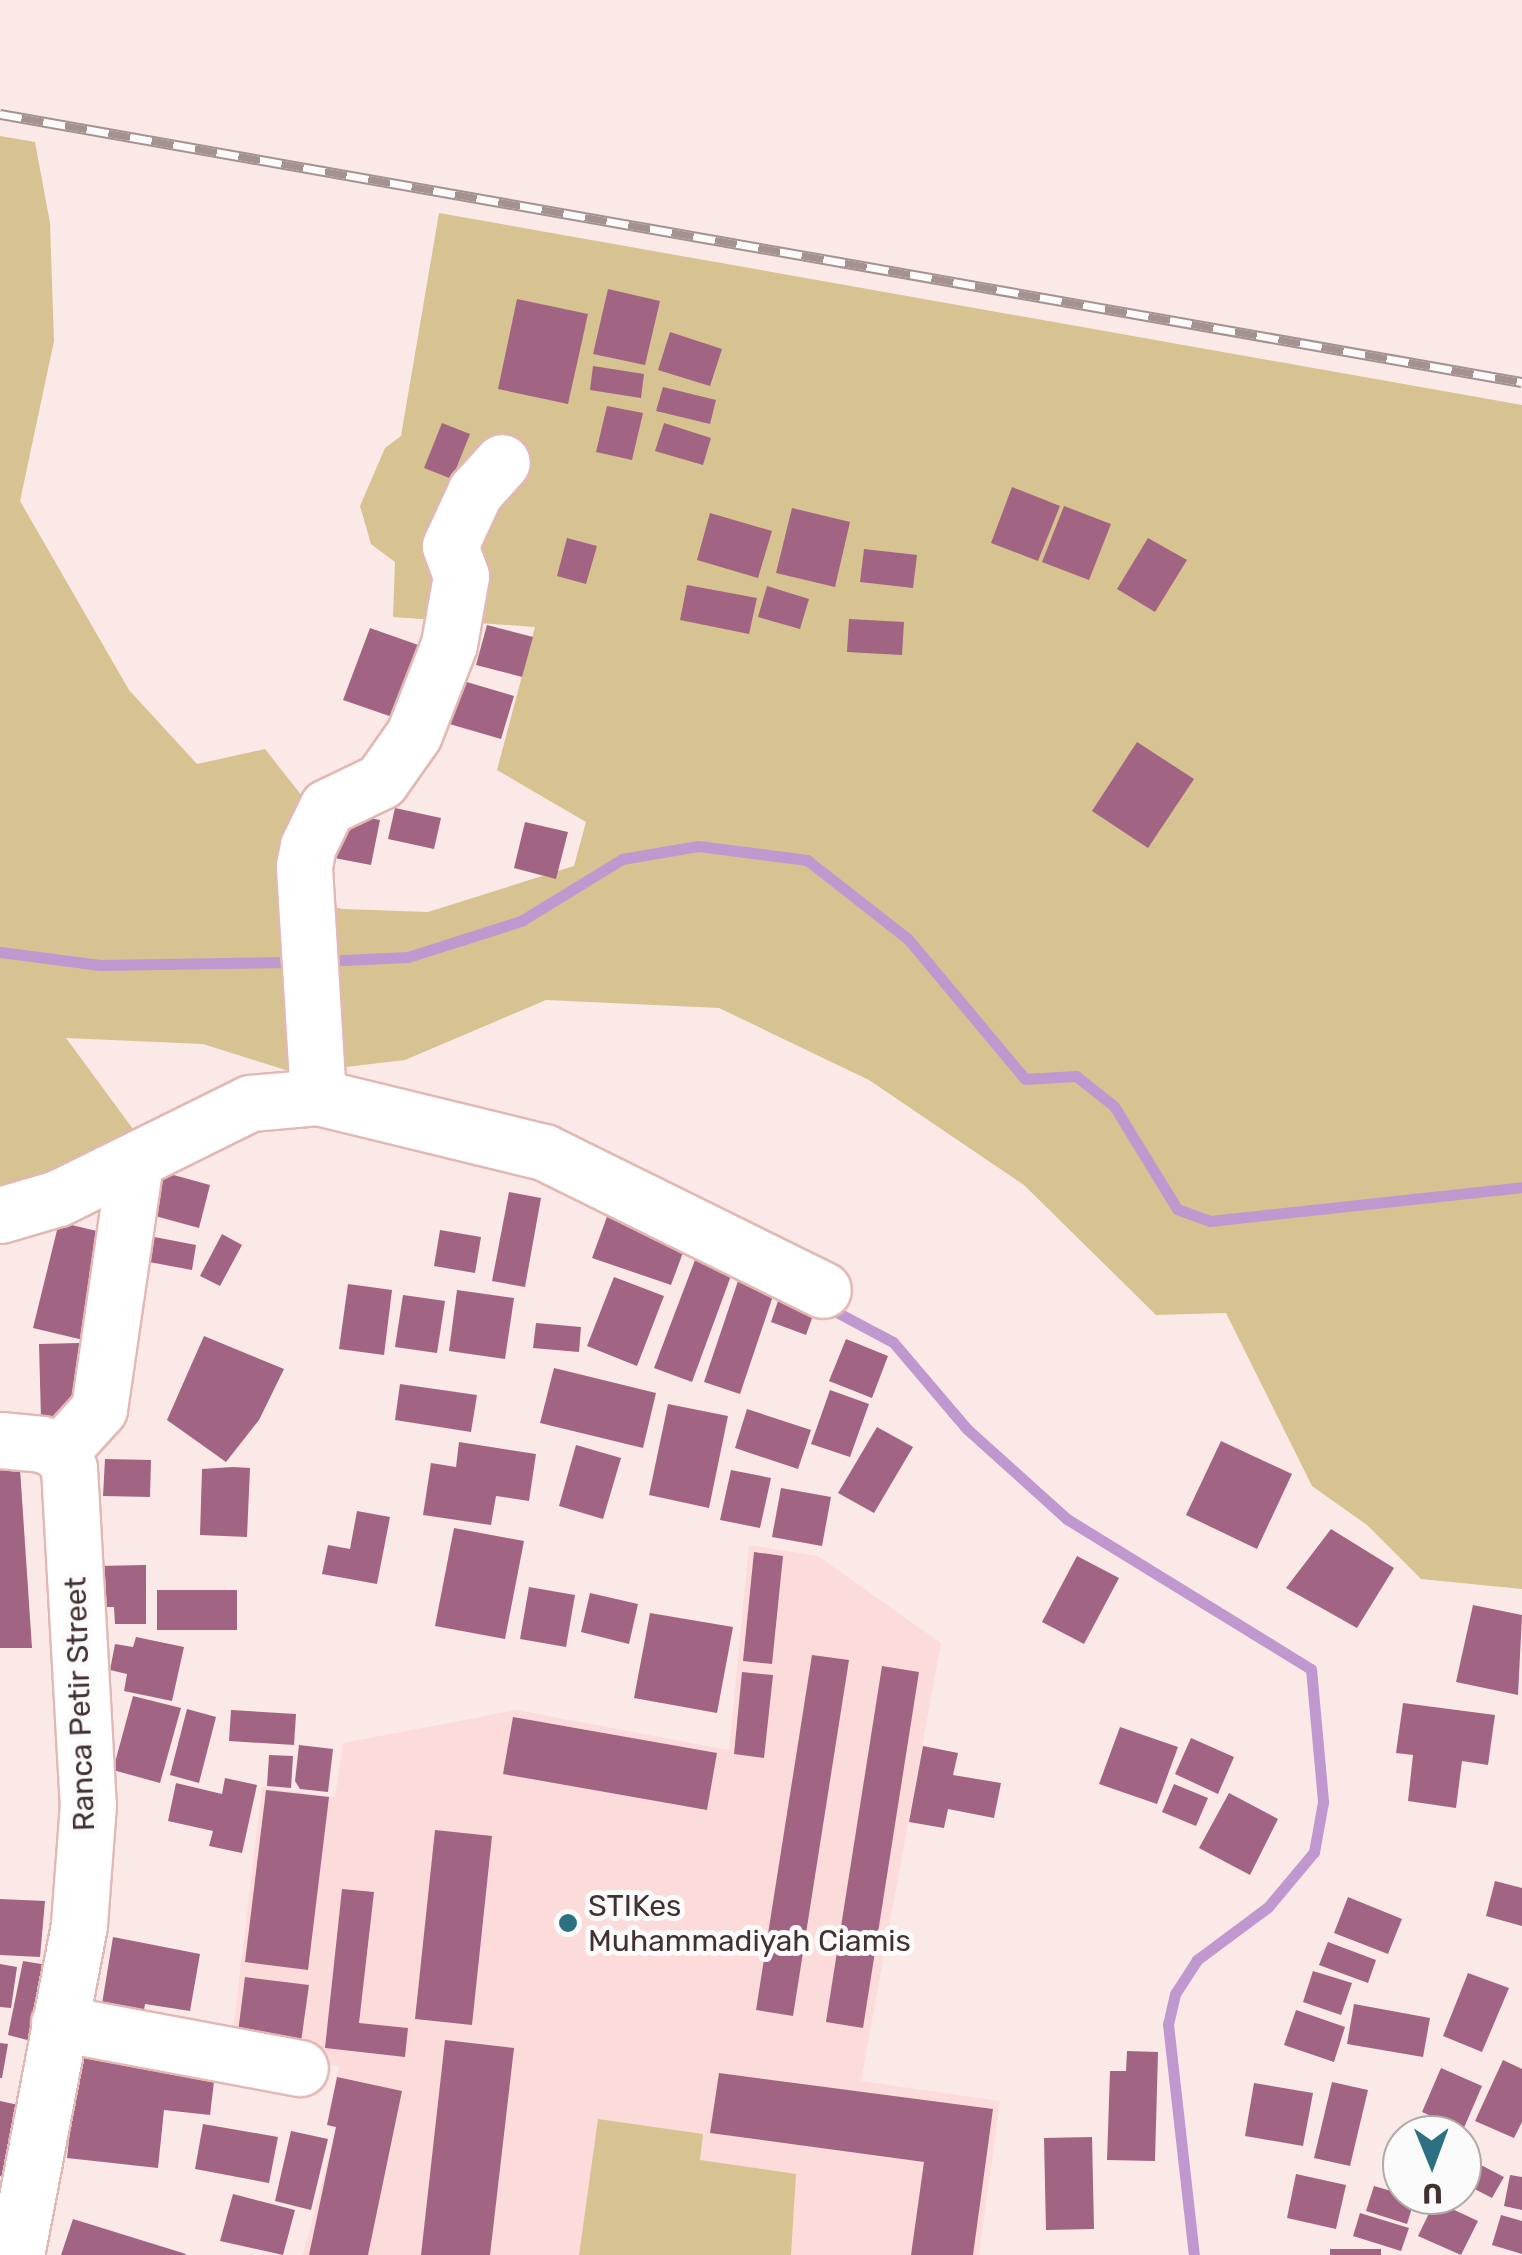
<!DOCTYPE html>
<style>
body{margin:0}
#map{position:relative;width:1522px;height:2255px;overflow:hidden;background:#fbe9e8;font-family:Rubik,sans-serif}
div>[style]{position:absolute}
.built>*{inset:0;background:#fcdcda}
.green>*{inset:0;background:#d7c292}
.stream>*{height:11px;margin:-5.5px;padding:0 5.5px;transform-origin:5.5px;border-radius:5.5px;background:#c098d0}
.building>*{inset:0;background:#a26483}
.roads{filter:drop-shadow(2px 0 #e2b8b5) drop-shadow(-2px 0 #e2b8b5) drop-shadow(0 2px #e2b8b5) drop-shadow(0 -2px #e2b8b5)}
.minor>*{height:55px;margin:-27.5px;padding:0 27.5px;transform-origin:27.5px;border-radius:27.5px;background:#fff}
.rail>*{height:11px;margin-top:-5.5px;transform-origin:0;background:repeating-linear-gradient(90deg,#fbfbfb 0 22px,#a49291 0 44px);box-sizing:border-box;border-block:2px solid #a49291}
.dots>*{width:28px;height:28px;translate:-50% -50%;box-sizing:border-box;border:5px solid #fbfbfb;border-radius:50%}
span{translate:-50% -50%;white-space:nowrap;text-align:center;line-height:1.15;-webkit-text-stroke:10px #fbfbfb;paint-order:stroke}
.street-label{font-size:30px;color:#423131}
.poi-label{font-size:30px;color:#423131}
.left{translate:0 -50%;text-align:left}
.north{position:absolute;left:1382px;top:2115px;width:100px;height:100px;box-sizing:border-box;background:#fbfbfb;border:2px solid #b1aaaa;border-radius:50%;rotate:179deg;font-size:28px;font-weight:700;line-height:40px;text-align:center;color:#423131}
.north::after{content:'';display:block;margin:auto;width:35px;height:45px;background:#2d7082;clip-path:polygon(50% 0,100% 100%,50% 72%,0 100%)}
</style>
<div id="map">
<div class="built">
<i style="clip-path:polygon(749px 1545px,818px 1556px,941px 1643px,861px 2081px,1000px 2101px,979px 2255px,303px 2255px,336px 2128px,327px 2125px,339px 2066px,231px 2049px,262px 1787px,335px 1797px,343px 1743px,517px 1710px,729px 1750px)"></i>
</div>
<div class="green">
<i style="clip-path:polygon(0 136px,35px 142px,50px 223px,54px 341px,20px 501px,129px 690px,197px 764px,265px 749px,306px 801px,288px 897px,343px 909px,428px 912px,574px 866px,586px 822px,497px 770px,535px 627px,393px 617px,395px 562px,371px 544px,360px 506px,385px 448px,401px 436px,439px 213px,1522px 405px,1522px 1589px,1421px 1579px,1367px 1525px,1312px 1486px,1226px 1313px,1156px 1315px,1024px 1185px,869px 1080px,719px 1008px,546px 1000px,405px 1060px,295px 1073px,203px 1044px,66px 1038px,144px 1144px,0 1206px)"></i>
<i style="clip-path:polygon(598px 2119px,703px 2134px,700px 2160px,796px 2174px,791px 2255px,579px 2255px)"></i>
</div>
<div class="stream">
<i style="left:0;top:952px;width:101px;rotate:7.4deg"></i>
<i style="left:100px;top:965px;width:193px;rotate:-0.9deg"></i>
<i style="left:322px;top:961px;width:86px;rotate:-2.7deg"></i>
<i style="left:408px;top:957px;width:119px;rotate:-17.7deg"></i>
<i style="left:521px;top:921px;width:119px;rotate:-31.5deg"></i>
<i style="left:622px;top:859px;width:77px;rotate:-9.7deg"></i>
<i style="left:698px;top:846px;width:110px;rotate:7.3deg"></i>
<i style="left:807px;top:860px;width:128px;rotate:38deg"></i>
<i style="left:908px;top:939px;width:182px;rotate:50.1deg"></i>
<i style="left:1025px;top:1079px;width:51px;rotate:-3.4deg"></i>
<i style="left:1076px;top:1076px;width:48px;rotate:38.3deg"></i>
<i style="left:1114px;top:1106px;width:121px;rotate:58.5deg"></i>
<i style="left:1177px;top:1209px;width:35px;rotate:20deg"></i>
<i style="left:1210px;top:1221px;width:314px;rotate:-6.2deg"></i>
<i style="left:829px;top:1308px;width:72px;rotate:28deg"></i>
<i style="left:893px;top:1342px;width:114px;rotate:49.6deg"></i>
<i style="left:967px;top:1429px;width:135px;rotate:42deg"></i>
<i style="left:1067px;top:1519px;width:286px;rotate:31.6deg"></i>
<i style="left:1311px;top:1669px;width:134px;rotate:84.8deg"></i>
<i style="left:1323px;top:1802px;width:51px;rotate:100.2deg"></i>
<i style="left:1314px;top:1852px;width:72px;rotate:129.9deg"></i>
<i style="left:1268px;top:1907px;width:89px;rotate:143.3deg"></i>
<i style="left:1197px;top:1960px;width:40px;rotate:122.9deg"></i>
<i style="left:1175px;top:1994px;width:31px;rotate:103deg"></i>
<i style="left:1168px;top:2024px;width:232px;rotate:83.6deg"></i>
</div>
<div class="building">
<i style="clip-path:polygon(608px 289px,660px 301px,645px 365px,593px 354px)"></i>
<i style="clip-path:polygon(517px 299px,588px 314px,568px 404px,498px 389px)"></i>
<i style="clip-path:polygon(670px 332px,722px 349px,710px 386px,658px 370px)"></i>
<i style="clip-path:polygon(593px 366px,644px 374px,641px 398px,590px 390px)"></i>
<i style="clip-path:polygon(663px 387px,716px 400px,710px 424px,656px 411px)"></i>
<i style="clip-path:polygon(607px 406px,643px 413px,632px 460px,596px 452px)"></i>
<i style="clip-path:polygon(442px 423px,470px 434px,452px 479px,424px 468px)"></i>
<i style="clip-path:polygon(664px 423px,711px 438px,703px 465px,655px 451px)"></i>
<i style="clip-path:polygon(1012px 487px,1060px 506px,1038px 561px,991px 543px)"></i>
<i style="clip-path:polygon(1064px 506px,1111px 524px,1089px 580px,1042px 562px)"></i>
<i style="clip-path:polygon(792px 508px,850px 522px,835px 587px,776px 573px)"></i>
<i style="clip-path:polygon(710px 513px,772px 531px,758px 578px,697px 560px)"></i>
<i style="clip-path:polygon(567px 538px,597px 546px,586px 584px,557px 576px)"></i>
<i style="clip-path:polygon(1148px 538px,1187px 560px,1155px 612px,1117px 589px)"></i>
<i style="clip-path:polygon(864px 549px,917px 555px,913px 588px,860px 582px)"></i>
<i style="clip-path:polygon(687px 585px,757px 598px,749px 634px,680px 620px)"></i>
<i style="clip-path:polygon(767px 586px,809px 599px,800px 629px,758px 617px)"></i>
<i style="clip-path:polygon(849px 619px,904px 622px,902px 655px,847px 652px)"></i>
<i style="clip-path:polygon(487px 625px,533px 637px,522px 677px,476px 665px)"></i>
<i style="clip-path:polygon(370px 628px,424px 647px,398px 719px,343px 700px)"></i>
<i style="clip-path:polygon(460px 680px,514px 696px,501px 739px,446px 723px)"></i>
<i style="clip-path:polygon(1137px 742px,1194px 779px,1148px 848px,1092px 811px)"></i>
<i style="clip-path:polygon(395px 808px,441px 818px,434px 849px,388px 839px)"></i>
<i style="clip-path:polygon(337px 812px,380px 820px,371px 865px,329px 857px)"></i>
<i style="clip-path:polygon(525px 822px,568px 832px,556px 879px,514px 868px)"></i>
<i style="clip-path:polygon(159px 1171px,210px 1185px,199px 1228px,148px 1214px)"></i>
<i style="clip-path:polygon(509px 1192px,541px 1198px,525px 1287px,492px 1281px)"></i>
<i style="clip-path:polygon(612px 1203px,691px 1231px,671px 1285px,592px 1258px)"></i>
<i style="clip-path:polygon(59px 1222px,122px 1237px,96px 1343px,33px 1328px)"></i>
<i style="clip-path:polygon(440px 1230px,481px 1237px,475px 1273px,434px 1266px)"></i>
<i style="clip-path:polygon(139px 1234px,196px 1245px,192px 1270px,133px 1259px)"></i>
<i style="clip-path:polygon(222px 1234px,242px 1245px,220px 1286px,200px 1276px)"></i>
<i style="clip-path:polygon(695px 1260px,732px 1273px,692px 1382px,654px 1368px)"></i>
<i style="clip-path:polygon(614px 1277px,664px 1296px,637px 1366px,587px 1346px)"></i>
<i style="clip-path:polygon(738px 1281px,774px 1293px,740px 1394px,704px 1382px)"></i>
<i style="clip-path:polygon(348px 1284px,392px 1290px,384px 1355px,339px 1349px)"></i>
<i style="clip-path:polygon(457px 1290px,514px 1298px,505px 1359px,449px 1351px)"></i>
<i style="clip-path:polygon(403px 1295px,445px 1301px,437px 1353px,395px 1347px)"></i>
<i style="clip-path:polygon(779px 1298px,815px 1310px,806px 1335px,771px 1322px)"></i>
<i style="clip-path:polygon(536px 1323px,581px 1327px,579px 1352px,533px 1348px)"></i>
<i style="clip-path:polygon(204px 1336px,284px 1369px,259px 1420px,226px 1462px,167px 1420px)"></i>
<i style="clip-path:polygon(846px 1339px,888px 1356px,872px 1398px,829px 1381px)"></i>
<i style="clip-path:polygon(79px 1343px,82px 1418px,41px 1419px,39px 1344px)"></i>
<i style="clip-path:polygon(554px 1368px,656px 1393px,643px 1448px,540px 1423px)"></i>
<i style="clip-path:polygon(400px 1384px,477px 1395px,471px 1432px,395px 1420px)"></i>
<i style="clip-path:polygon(830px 1390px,869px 1404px,850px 1457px,811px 1444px)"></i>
<i style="clip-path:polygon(668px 1404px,728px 1416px,709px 1508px,649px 1495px)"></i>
<i style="clip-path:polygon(747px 1409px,811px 1430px,798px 1469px,735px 1448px)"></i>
<i style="clip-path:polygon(877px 1427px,913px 1447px,874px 1513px,838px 1493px)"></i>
<i style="clip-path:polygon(1221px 1441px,1292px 1474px,1257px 1549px,1186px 1515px)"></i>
<i style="clip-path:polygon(459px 1442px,536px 1454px,529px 1501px,496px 1496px,491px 1525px,423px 1515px,431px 1463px,456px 1467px)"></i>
<i style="clip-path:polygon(576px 1445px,621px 1458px,603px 1519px,559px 1506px)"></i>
<i style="clip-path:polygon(105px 1459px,151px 1460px,150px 1497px,103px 1496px)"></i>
<i style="clip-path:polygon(233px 1467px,250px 1468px,247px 1537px,200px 1535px,202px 1469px)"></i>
<i style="clip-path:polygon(20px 1469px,32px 1648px,0 1648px,0 1470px)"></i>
<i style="clip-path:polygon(731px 1470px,771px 1478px,760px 1528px,720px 1520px)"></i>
<i style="clip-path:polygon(781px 1488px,831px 1497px,822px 1546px,772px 1537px)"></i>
<i style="clip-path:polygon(357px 1511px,390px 1517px,377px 1584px,322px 1574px,328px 1545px,350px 1549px)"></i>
<i style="clip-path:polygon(454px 1528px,524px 1541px,505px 1639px,435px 1626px)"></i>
<i style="clip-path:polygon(1331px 1529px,1394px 1568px,1357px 1628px,1286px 1588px)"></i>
<i style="clip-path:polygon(754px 1552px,783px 1556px,772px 1664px,743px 1661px)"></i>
<i style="clip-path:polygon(1077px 1556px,1119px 1578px,1084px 1644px,1042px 1622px)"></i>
<i style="clip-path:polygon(146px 1565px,146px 1624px,115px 1624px,114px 1607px,98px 1607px,97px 1566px)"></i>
<i style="clip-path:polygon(529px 1587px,575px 1595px,566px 1647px,520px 1639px)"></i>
<i style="clip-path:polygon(157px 1590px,237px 1590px,237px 1630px,157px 1630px)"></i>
<i style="clip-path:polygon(590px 1593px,638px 1604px,629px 1644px,581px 1632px)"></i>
<i style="clip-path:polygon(1473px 1605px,1522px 1615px,1518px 1695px,1456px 1682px)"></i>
<i style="clip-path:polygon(650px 1613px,733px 1627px,717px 1713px,634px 1698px)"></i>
<i style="clip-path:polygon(136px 1637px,184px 1647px,172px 1701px,124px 1691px,127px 1674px,110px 1670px,115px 1644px,133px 1647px)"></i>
<i style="clip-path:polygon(812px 1655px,849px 1660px,793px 2016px,756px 2010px)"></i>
<i style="clip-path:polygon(882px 1666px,919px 1672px,863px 2028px,826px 2022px)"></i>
<i style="clip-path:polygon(742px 1672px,773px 1675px,764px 1758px,734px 1754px)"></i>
<i style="clip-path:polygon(133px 1696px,181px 1708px,160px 1783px,113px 1770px)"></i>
<i style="clip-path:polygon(1403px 1703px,1495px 1715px,1488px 1765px,1462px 1761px,1456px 1808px,1408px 1801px,1413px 1755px,1396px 1753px)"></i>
<i style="clip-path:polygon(187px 1709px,216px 1717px,199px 1783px,170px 1775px)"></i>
<i style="clip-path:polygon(231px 1710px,296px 1714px,294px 1745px,229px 1741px)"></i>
<i style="clip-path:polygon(513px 1717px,717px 1753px,707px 1810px,503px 1774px)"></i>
<i style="clip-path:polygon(1120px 1727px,1178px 1747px,1157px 1804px,1099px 1784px)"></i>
<i style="clip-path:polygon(1191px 1738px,1234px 1757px,1218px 1794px,1175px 1774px)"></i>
<i style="clip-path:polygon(299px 1745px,333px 1749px,328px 1792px,300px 1789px,295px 1781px)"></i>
<i style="clip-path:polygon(923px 1746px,958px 1753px,953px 1775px,1001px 1783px,994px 1818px,948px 1809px,944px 1828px,909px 1822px)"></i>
<i style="clip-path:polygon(269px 1755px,293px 1756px,291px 1788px,267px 1786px)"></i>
<i style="clip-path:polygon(225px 1778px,257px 1785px,242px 1853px,209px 1846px,213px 1831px,168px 1821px,176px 1783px,222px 1794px)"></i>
<i style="clip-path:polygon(1174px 1784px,1208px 1798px,1196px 1826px,1162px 1812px)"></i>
<i style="clip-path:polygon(266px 1790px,329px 1797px,308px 1970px,245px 1962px)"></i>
<i style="clip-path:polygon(1229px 1793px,1278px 1819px,1250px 1875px,1199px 1848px)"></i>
<i style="clip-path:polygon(435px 1830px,492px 1836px,472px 2025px,415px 2019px)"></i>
<i style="clip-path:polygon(1495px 1881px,1522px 1888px,1522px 1926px,1486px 1916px)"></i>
<i style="clip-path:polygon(342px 1889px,374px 1892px,359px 2023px,408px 2028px,405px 2057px,325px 2048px)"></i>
<i style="clip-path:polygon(1348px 1897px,1402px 1919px,1388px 1954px,1334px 1933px)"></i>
<i style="clip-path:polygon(0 1899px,45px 1901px,40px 1957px,0 1955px)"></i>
<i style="clip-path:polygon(113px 1937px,200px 1954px,190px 2011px,145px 2004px,143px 2017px,101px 2010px)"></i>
<i style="clip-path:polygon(1328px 1942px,1376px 1960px,1368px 1983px,1319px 1965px)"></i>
<i style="clip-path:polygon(23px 1961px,47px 1965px,31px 2041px,8px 2035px)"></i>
<i style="clip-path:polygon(0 1964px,17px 1967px,11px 2008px,0 2007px)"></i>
<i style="clip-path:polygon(1313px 1971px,1352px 1983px,1341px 2015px,1303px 2002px)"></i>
<i style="clip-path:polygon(1468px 1973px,1509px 1988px,1482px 2052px,1443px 2036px)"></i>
<i style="clip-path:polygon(245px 1977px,309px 1985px,299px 2056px,236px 2048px)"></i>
<i style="clip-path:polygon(1354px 2004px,1430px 2018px,1423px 2057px,1347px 2044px)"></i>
<i style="clip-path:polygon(1296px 2010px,1345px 2027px,1334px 2062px,1284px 2045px)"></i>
<i style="clip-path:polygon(445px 2040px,514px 2048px,490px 2255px,421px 2255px)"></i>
<i style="clip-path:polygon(0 2043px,8px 2044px,2px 2078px,0 2078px)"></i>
<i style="clip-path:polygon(79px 2050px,216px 2065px,210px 2115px,164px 2110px,158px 2168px,67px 2158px)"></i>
<i style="clip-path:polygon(1127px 2051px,1158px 2052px,1155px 2161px,1107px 2160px,1110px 2071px,1126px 2071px)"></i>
<i style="clip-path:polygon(1503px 2060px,1522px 2069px,1522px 2122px,1514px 2138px,1475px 2121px)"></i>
<i style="clip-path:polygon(1441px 2068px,1482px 2086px,1463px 2130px,1422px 2112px)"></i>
<i style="clip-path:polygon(719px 2073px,993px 2109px,973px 2255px,911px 2255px,924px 2162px,710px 2133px)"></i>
<i style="clip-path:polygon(337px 2077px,402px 2091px,368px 2255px,309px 2255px,336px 2127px,327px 2125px)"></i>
<i style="clip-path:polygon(1332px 2082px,1368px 2090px,1350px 2166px,1314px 2158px)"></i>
<i style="clip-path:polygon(1254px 2083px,1313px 2093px,1303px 2146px,1245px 2136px)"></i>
<i style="clip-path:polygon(0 2101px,23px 2106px,9px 2178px,0 2176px)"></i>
<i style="clip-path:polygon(203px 2124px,278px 2137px,269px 2183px,195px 2169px)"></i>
<i style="clip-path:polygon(291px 2131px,328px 2139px,311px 2210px,275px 2201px)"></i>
<i style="clip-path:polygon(1092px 2137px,1094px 2229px,1046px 2230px,1044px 2138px)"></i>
<i style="clip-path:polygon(1462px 2162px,1472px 2167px,1462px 2185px)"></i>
<i style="clip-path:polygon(1479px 2164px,1504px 2177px,1492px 2198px,1467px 2185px)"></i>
<i style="clip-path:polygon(1296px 2174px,1346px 2185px,1336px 2229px,1287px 2218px)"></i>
<i style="clip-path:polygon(1510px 2175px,1522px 2177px,1522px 2210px,1504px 2206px)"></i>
<i style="clip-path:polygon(1374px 2186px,1415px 2198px,1407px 2224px,1366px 2211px)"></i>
<i style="clip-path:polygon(233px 2194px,295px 2210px,283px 2255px,220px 2241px)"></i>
<i style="clip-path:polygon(1435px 2201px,1478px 2221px,1461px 2255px,1418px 2236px)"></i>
<i style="clip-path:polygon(1360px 2213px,1409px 2228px,1401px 2251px,1353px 2236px)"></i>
<i style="clip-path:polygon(1501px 2215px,1522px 2221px,1522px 2254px,1492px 2245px)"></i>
<i style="clip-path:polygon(73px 2219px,186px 2254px,185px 2255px,61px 2255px)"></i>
<i style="clip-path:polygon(1330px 2249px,1381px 2249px,1381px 2255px,1330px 2255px)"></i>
</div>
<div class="roads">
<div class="minor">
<i style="left:318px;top:1097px;width:231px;rotate:-93.5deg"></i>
<i style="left:304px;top:866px;width:20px;rotate:-79deg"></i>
<i style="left:308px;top:846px;width:43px;rotate:-64deg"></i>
<i style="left:327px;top:807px;width:60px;rotate:-25.7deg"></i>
<i style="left:381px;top:781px;width:57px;rotate:-54.9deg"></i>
<i style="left:414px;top:734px;width:97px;rotate:-68.7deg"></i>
<i style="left:449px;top:644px;width:69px;rotate:-80deg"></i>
<i style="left:461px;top:576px;width:32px;rotate:-110deg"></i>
<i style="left:450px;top:546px;width:60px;rotate:-65.2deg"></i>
<i style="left:475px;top:492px;width:40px;rotate:-48deg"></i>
<i style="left:0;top:1215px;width:60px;rotate:-16.3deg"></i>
<i style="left:58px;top:1198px;width:214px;rotate:-26.3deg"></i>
<i style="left:250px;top:1103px;width:68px;rotate:-5deg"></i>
<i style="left:318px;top:1097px;width:233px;rotate:13.7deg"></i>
<i style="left:544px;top:1152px;width:311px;rotate:26.3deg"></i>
<i style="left:0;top:1440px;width:42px;rotate:5.4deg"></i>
<i style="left:42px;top:1444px;width:20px;rotate:24deg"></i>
<i style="left:60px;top:1452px;width:18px;rotate:61deg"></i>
<i style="left:69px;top:1468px;width:337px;rotate:86.8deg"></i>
<i style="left:88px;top:1804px;width:121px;rotate:94.3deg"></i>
<i style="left:79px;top:1925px;width:336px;rotate:100.8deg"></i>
<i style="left:60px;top:1452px;width:58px;rotate:-47.8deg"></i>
<i style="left:99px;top:1409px;width:249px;rotate:-81.7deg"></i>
<i style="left:59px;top:2023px;width:245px;rotate:10.6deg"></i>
</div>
</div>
<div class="rail">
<i style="left:0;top:114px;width:1545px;rotate:9.99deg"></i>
</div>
<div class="dots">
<i style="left:568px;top:1923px;background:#2d7082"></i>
</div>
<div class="street-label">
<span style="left:80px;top:1704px;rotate:-92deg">Ranca Petir Street</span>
</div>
<div class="poi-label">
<span class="left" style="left:588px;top:1923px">STIKes<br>Muhammadiyah Ciamis</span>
</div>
<div class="north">U</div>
</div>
